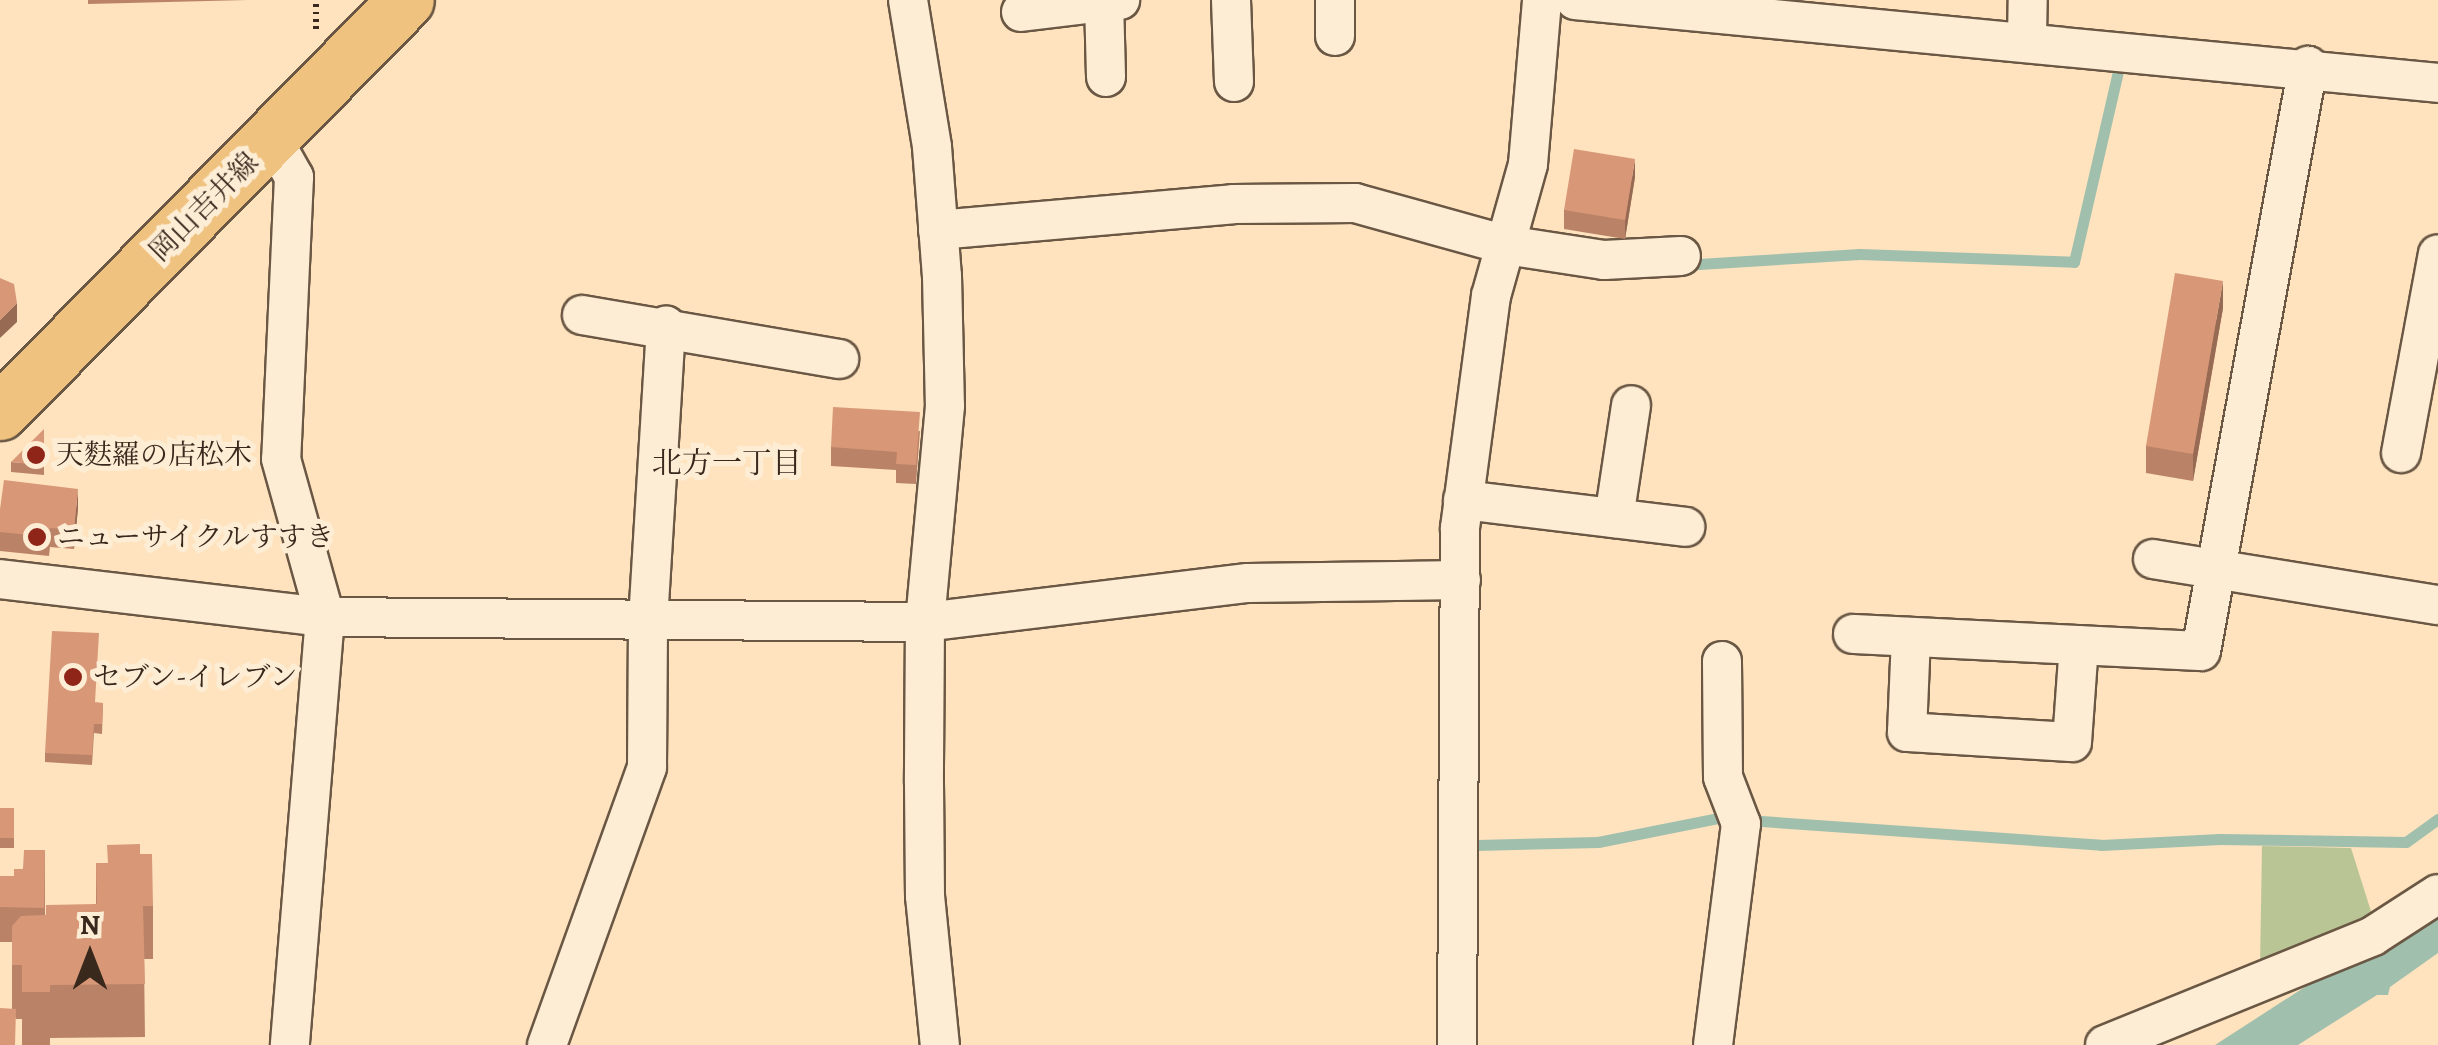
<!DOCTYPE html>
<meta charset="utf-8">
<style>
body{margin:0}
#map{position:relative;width:2438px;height:1045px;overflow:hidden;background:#fee3be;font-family:Alegreya,"Noto Serif JP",serif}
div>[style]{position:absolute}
.green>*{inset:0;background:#bac596}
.water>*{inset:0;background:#a0bfad}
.stream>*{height:11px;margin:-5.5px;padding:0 5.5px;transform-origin:5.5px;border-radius:5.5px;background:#a0bfad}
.path>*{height:6px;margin-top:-3px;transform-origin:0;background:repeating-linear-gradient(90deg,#39281c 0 2.5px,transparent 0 7.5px)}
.roads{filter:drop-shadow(2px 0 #6a5744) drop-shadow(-2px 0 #6a5744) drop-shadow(0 2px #6a5744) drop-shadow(0 -2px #6a5744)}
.street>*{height:38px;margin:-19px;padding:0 19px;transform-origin:19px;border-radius:19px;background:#feedd5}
.primary>*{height:55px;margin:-27.5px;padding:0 27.5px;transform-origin:27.5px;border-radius:27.5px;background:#efc27f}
.wall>*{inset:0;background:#ba8367}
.shaded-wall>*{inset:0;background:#976a54}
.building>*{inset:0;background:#d89878}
.dots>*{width:28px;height:28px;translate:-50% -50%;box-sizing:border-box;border:5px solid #feedd5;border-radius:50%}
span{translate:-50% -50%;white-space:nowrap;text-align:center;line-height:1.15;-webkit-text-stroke:10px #feedd5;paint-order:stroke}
.street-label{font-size:28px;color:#39281c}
.poi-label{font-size:28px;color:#39281c}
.left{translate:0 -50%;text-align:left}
.neighbourhood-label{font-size:30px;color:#39281c}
.north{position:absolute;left:40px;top:905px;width:100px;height:100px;-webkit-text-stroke:8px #feedd5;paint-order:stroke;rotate:0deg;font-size:28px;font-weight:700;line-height:40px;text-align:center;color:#39281c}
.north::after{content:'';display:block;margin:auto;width:35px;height:45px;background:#39281c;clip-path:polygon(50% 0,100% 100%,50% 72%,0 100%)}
</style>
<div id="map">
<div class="green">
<i style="clip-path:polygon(2262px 846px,2351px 848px,2375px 924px,2260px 967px)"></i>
</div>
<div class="water">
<i style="clip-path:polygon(2438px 901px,2438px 953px,2390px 987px,2388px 995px,2377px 995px,2298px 1045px,2215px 1045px)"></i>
</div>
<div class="stream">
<i style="left:1683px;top:265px;width:177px;rotate:-3.6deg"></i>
<i style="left:1860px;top:254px;width:214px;rotate:2.1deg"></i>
<i style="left:2074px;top:262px;width:208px;rotate:-77deg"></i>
<i style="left:1476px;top:845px;width:122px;rotate:-1.4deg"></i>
<i style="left:1598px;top:842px;width:122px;rotate:-11.3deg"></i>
<i style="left:1718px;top:818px;width:384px;rotate:4deg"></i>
<i style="left:2101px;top:845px;width:119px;rotate:-2.9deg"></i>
<i style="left:2220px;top:839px;width:186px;rotate:0.9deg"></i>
<i style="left:2406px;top:842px;width:39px;rotate:-36deg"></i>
</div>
<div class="path">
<i style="left:316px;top:29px;width:29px;rotate:-90deg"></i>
</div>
<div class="roads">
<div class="street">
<i style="left:908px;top:0;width:149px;rotate:80.7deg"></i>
<i style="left:932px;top:147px;width:129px;rotate:85.6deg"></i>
<i style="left:942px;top:276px;width:130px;rotate:88.7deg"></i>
<i style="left:945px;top:406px;width:217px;rotate:95.3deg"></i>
<i style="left:925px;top:622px;width:161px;rotate:90.4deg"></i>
<i style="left:924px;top:783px;width:113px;rotate:89.5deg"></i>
<i style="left:925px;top:896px;width:150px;rotate:84.3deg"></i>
<i style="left:1104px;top:0;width:77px;rotate:88.5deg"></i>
<i style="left:1231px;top:0;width:82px;rotate:87.9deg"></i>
<i style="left:1335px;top:0;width:36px;rotate:90deg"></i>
<i style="left:1575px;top:0;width:867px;rotate:5.49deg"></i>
<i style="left:1021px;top:12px;width:100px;rotate:-6.9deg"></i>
<i style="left:2027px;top:39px;width:39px;rotate:-89deg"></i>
<i style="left:272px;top:138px;width:45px;rotate:60.6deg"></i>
<i style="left:294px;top:177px;width:282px;rotate:92.6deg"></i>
<i style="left:281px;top:459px;width:164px;rotate:74.4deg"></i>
<i style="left:325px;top:617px;width:429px;rotate:94.7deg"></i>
<i style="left:938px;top:230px;width:296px;rotate:-5deg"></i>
<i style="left:1233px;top:204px;width:122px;rotate:-0.5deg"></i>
<i style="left:1355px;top:203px;width:157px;rotate:15.5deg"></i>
<i style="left:1506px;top:245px;width:99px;rotate:8.7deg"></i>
<i style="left:1604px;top:260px;width:77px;rotate:-3deg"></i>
<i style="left:582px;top:315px;width:261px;rotate:9.7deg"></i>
<i style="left:2401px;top:453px;width:202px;rotate:-79.5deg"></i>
<i style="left:1463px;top:500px;width:224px;rotate:6.9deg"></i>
<i style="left:1614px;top:518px;width:114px;rotate:-81.4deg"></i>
<i style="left:2153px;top:559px;width:289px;rotate:9.2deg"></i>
<i style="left:0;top:579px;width:327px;rotate:6.7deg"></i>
<i style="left:325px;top:617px;width:600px;rotate:0.48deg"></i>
<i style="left:925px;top:622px;width:325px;rotate:-6.9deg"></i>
<i style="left:1248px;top:583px;width:213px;rotate:-0.8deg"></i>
<i style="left:1853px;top:634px;width:348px;rotate:2.8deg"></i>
<i style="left:2201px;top:651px;width:595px;rotate:-79.63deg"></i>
<i style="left:1911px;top:637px;width:95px;rotate:92.4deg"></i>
<i style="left:1907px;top:732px;width:165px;rotate:3.5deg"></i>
<i style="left:2072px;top:742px;width:97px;rotate:-85.9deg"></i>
<i style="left:547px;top:1045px;width:295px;rotate:-70.2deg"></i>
<i style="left:647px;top:767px;width:146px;rotate:-89.6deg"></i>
<i style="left:648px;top:621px;width:296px;rotate:-86.5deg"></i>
<i style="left:1457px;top:1045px;width:517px;rotate:-89.67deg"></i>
<i style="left:1460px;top:528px;width:234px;rotate:-82.4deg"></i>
<i style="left:1491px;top:296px;width:137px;rotate:-74.3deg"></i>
<i style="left:1528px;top:164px;width:165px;rotate:-85.1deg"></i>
<i style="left:1713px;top:1045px;width:223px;rotate:-82.8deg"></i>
<i style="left:1741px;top:824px;width:50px;rotate:-111deg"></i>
<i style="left:1723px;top:777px;width:116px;rotate:-90.5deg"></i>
<i style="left:2105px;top:1045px;width:289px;rotate:-22.1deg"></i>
<i style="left:2373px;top:936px;width:77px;rotate:-32.9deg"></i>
</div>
<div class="primary">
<i style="left:0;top:412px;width:578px;rotate:-45.42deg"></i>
</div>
</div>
<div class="wall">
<i style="clip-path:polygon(88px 0,248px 0,88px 4px)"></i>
<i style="clip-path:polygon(1635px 177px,1625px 239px,1564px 229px,1564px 210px)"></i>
<i style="clip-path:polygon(2223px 308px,2193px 481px,2146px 473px,2146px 446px)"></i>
<i style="clip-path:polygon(920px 431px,916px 484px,896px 483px,896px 470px,831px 466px,831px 447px)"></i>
<i style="clip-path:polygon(11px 462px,44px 465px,44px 475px,11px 472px)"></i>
<i style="clip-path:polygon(78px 508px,74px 549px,50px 547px,49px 556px,0 551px,0 509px)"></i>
<i style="clip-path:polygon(103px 703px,102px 734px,94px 733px,92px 765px,45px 762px,45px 753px)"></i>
<i style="clip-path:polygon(0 808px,14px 808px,14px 848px,0 848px)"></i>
<i style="clip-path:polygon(45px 850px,45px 915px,96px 904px,96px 863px,107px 863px,140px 854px,153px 906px,153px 959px,144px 959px,145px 1037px,50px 1038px,50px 1045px,22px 1045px,22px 1019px,16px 1019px,12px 1009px,12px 942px,0 942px,0 876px,14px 876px)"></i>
</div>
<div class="shaded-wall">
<i style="clip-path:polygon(1635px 159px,1635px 177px,1625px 239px,1625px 220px)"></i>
<i style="clip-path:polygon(2223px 281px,2223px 308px,2193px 481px,2193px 454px)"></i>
<i style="clip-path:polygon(17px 303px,17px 322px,0 338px,0 320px)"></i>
<i style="clip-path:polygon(78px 489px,78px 508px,74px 549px,74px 530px)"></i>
</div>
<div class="building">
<i style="clip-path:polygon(1574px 149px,1635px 159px,1625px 220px,1564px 210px)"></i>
<i style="clip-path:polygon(2175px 273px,2223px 281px,2193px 454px,2146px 446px)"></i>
<i style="clip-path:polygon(0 278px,14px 284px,17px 303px,0 320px)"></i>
<i style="clip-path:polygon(833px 407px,920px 412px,916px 465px,896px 464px,897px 452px,831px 447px)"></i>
<i style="clip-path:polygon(44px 429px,44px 465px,11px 462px)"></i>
<i style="clip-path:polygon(4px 480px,78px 489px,74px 530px,50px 528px,49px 537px,0 532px,0 509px)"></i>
<i style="clip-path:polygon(52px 631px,99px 633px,95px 702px,103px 703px,102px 724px,94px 724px,92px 755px,45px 753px)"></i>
<i style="clip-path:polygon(0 808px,14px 808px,14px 838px,0 838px)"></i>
<i style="clip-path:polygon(140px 844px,140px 854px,152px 854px,153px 906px,143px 906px,145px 984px,50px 985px,50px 992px,22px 992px,22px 965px,12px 965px,12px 926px,21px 916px,46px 915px,46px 905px,97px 904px,96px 863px,108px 863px,107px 845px)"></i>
<i style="clip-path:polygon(24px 850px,45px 850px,44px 908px,0 907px,0 876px,14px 876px,14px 869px,23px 869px)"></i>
<i style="clip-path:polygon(0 1008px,16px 1009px,15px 1045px,0 1045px)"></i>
</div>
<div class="dots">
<i style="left:36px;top:455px;background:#8f2418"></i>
<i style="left:37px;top:537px;background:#8f2418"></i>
<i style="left:73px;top:677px;background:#8f2418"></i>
</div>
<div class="street-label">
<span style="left:204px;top:207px;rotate:-45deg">岡山吉井線</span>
</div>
<div class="poi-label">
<span class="left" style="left:56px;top:455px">天麩羅の店松木</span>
<span class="left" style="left:57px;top:537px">ニューサイクルすすき</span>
<span class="left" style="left:93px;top:677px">セブン-イレブン</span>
</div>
<div class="neighbourhood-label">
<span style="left:727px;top:463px">北方一丁目</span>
</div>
<div class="north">N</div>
</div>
